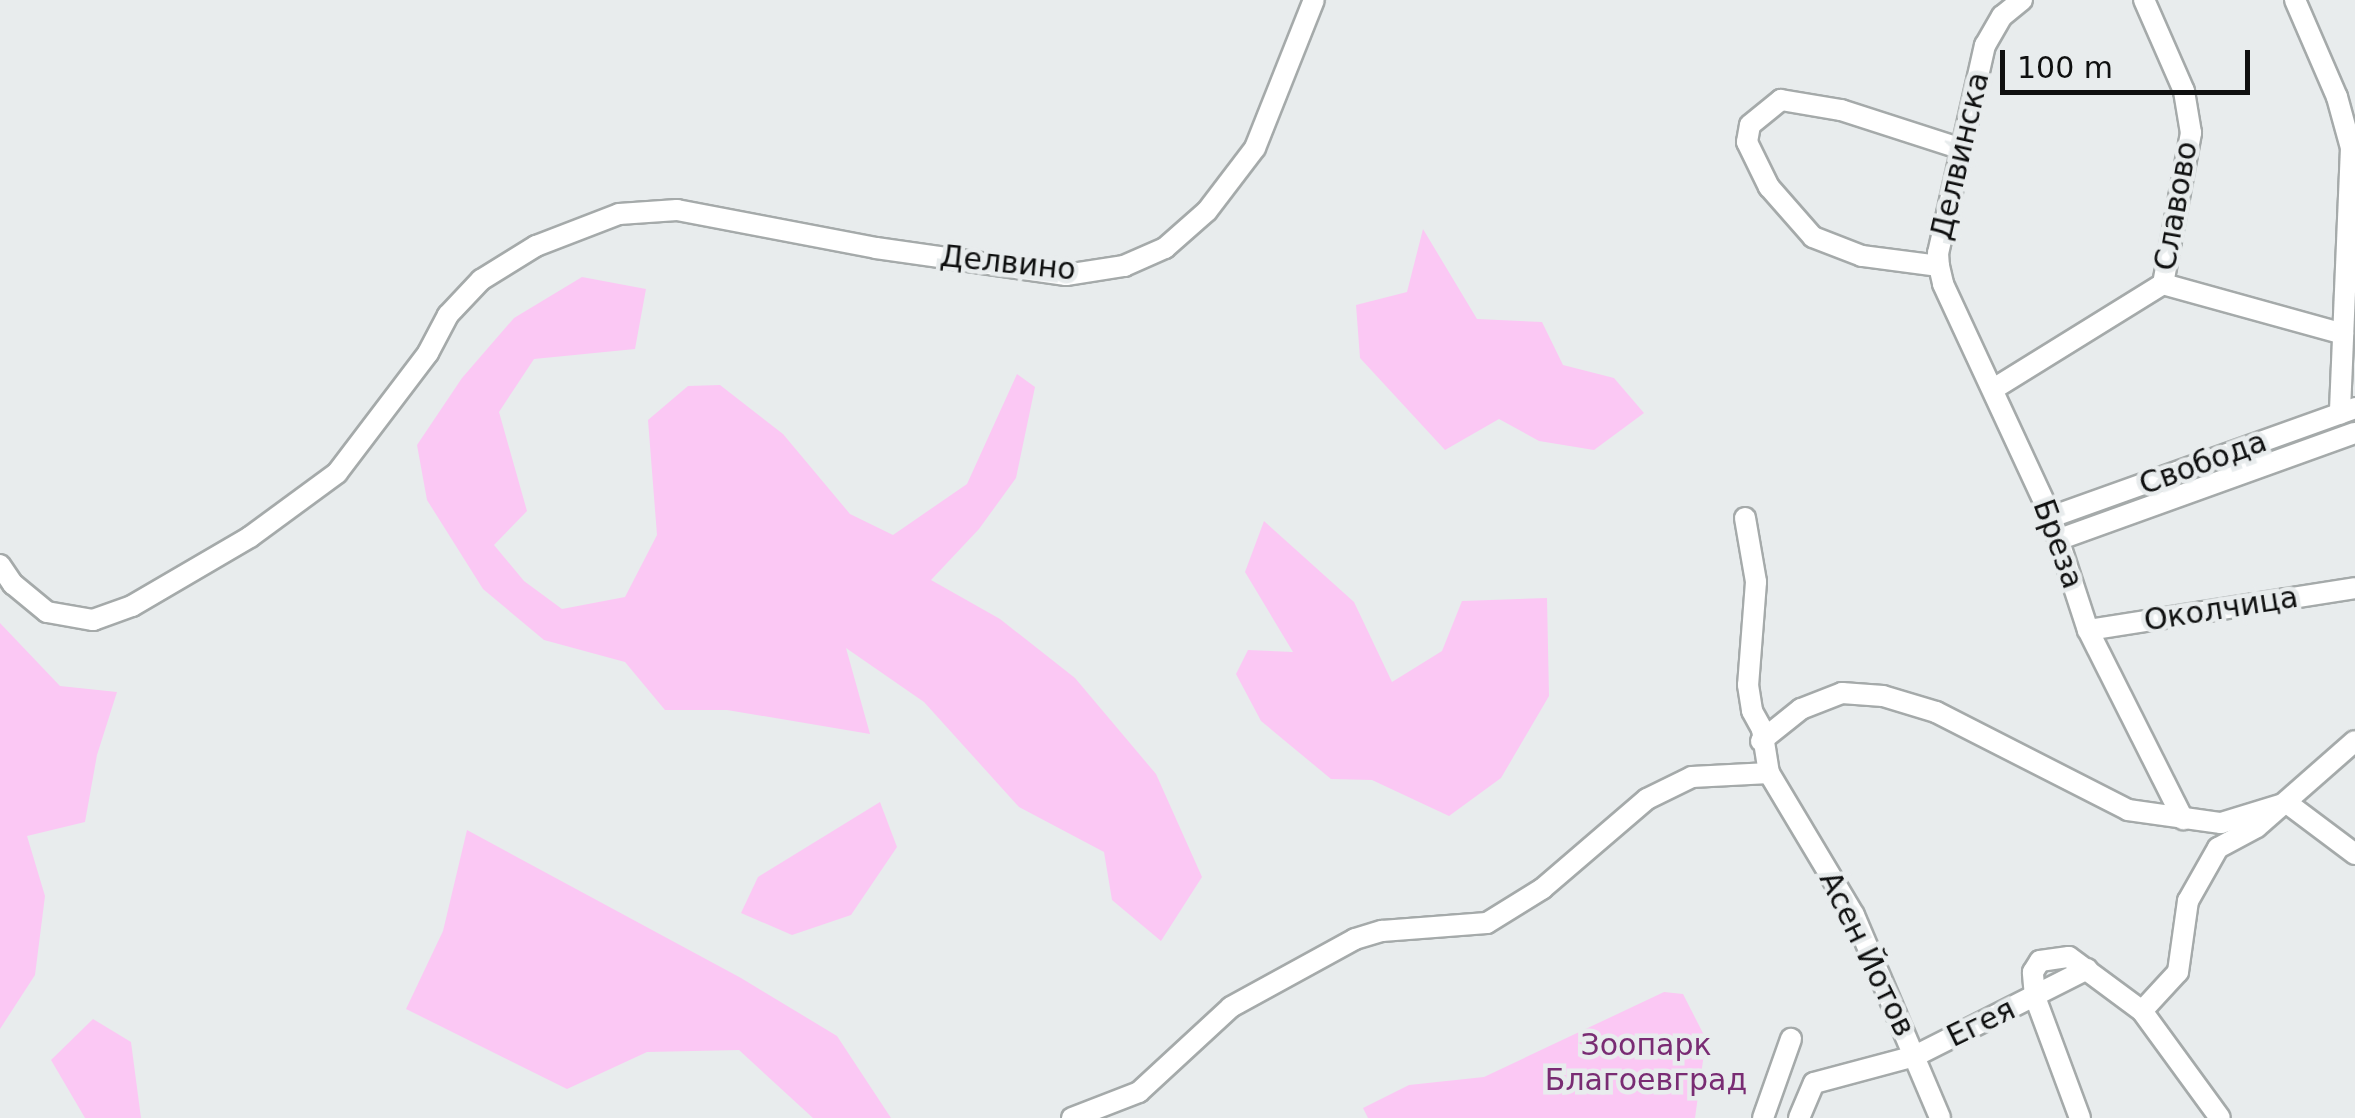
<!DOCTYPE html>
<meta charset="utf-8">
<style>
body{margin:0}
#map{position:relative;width:2355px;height:1118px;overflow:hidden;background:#e8eced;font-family:"DejaVu Sans",sans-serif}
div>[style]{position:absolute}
.green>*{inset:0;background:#fbc8f4}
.roads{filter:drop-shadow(2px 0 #a5aaaa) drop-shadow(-2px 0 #a5aaaa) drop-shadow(0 2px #a5aaaa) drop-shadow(0 -2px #a5aaaa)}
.minor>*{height:20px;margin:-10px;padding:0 10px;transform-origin:10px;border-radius:10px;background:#fff}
span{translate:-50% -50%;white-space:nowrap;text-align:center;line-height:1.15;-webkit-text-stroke:9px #e8eced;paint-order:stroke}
.street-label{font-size:30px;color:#0f1010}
.park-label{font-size:30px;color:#792c73}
.scale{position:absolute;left:2000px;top:50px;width:250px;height:45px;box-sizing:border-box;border:5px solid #0f1010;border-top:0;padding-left:12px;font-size:30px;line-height:35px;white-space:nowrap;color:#0f1010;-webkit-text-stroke:8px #e8eced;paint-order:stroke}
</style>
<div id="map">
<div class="green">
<i style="clip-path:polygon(1423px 229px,1477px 319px,1542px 322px,1563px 365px,1614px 378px,1644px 413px,1594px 450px,1539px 441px,1499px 419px,1445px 450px,1360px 358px,1356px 305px,1407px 292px)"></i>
<i style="clip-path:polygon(582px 277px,646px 289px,635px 349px,534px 359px,499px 412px,527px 511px,494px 545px,524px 581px,562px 609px,625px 597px,657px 535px,648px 420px,688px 386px,720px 385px,783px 434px,850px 514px,893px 535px,967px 484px,1017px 374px,1035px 387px,1016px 478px,979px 529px,931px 580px,1000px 619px,1075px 678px,1156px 774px,1202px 877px,1161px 941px,1112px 900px,1104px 852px,1019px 807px,924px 702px,846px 648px,870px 734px,727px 710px,665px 710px,625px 662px,544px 640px,483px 589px,427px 500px,417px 445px,462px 378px,514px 318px)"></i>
<i style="clip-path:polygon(1264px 521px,1354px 602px,1392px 682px,1442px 651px,1462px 601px,1547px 598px,1549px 696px,1501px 778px,1449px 816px,1372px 780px,1331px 779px,1261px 721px,1236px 674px,1248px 650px,1293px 652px,1245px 572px)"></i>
<i style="clip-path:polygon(0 623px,60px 686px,117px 692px,97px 755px,85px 822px,27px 836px,45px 896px,35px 975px,0 1029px)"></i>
<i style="clip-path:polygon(880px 802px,897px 847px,851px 915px,792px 935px,741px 913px,758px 877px)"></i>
<i style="clip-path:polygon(467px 830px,741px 978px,837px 1036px,891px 1118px,813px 1118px,739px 1050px,647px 1052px,567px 1089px,406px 1009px,443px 931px)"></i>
<i style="clip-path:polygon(1664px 992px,1683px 994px,1706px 1039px,1695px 1118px,1368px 1118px,1363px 1108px,1409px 1085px,1484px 1077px)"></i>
<i style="clip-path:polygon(93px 1019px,131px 1042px,141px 1118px,85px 1118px,51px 1060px)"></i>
</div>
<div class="roads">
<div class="minor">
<i style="left:2022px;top:0;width:26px;rotate:141deg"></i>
<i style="left:2002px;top:16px;width:34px;rotate:120deg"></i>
<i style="left:1985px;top:45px;width:213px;rotate:102.7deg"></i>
<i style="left:1938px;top:253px;width:13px;rotate:86deg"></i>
<i style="left:1939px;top:266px;width:18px;rotate:77deg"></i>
<i style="left:1943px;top:284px;width:257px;rotate:65.1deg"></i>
<i style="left:2051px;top:517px;width:119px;rotate:71.9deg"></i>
<i style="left:2088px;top:630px;width:212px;rotate:63.3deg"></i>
<i style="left:2295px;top:0;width:106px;rotate:66.6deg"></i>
<i style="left:2337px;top:97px;width:53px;rotate:74.6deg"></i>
<i style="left:2351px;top:148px;width:266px;rotate:92.4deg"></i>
<i style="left:1939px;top:266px;width:78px;rotate:-172.6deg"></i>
<i style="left:1862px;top:256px;width:53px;rotate:-158.8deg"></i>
<i style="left:1813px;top:237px;width:67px;rotate:-131.3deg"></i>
<i style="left:1769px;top:187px;width:50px;rotate:-116.1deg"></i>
<i style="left:1747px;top:142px;width:17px;rotate:-80deg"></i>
<i style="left:1750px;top:125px;width:40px;rotate:-39deg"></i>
<i style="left:1781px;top:100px;width:61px;rotate:9.5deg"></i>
<i style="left:1841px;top:110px;width:127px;rotate:17.9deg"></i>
<i style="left:2163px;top:284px;width:187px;rotate:15.5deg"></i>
<i style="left:1995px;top:388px;width:198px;rotate:-31.8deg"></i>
<i style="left:2163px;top:284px;width:154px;rotate:-79.5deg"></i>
<i style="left:2191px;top:133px;width:43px;rotate:-99.5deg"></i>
<i style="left:2184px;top:91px;width:99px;rotate:-113.7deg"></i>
<i style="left:2051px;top:517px;width:323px;rotate:-19.7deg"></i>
<i style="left:1745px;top:518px;width:65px;rotate:80.2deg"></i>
<i style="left:1756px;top:582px;width:103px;rotate:94.4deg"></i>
<i style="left:1748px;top:685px;width:26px;rotate:81deg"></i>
<i style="left:1752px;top:711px;width:21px;rotate:61deg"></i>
<i style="left:1762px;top:729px;width:45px;rotate:81deg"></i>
<i style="left:1769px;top:773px;width:165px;rotate:59.1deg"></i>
<i style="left:1854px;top:915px;width:220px;rotate:67deg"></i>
<i style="left:2060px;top:539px;width:313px;rotate:-19.8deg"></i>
<i style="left:0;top:565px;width:23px;rotate:56deg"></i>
<i style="left:13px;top:584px;width:44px;rotate:39.5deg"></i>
<i style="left:47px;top:612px;width:47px;rotate:9.9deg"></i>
<i style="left:93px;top:620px;width:41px;rotate:-19.7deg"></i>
<i style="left:132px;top:606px;width:137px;rotate:-30.3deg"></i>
<i style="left:250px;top:537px;width:108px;rotate:-36.3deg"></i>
<i style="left:337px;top:473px;width:151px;rotate:-52.8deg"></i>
<i style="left:428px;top:353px;width:43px;rotate:-62.2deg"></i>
<i style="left:448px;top:315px;width:48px;rotate:-46.7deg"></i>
<i style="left:481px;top:280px;width:65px;rotate:-31.7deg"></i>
<i style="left:536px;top:246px;width:89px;rotate:-21.1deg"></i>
<i style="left:619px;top:214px;width:58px;rotate:-3.9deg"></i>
<i style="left:677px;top:210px;width:203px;rotate:10.8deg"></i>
<i style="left:876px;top:248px;width:192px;rotate:8.1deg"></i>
<i style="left:1066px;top:275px;width:59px;rotate:-8.8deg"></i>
<i style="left:1124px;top:266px;width:45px;rotate:-23.7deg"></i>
<i style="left:1165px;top:248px;width:56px;rotate:-41.4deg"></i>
<i style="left:1207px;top:211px;width:79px;rotate:-52.7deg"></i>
<i style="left:1255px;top:148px;width:159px;rotate:-68.3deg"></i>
<i style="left:2088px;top:630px;width:270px;rotate:-8.9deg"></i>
<i style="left:1761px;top:741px;width:51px;rotate:-38.7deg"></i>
<i style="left:1801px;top:709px;width:44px;rotate:-21.3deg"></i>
<i style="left:1842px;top:693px;width:41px;rotate:4.2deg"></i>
<i style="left:1883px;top:696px;width:55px;rotate:16.8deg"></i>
<i style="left:1936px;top:712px;width:216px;rotate:27deg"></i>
<i style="left:2128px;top:810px;width:94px;rotate:8deg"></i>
<i style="left:2221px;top:823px;width:69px;rotate:-16.9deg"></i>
<i style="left:2287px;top:803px;width:85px;rotate:36.9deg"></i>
<i style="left:2142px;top:1011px;width:53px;rotate:-47.3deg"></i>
<i style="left:2178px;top:972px;width:72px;rotate:-82deg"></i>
<i style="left:2188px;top:901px;width:61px;rotate:-60.5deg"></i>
<i style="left:2218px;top:848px;width:44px;rotate:-28.3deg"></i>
<i style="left:2257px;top:827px;width:130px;rotate:-41.3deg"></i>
<i style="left:1072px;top:1118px;width:72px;rotate:-21.2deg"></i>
<i style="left:1139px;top:1092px;width:125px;rotate:-42.7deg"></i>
<i style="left:1231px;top:1007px;width:141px;rotate:-28.7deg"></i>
<i style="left:1355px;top:939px;width:28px;rotate:-17deg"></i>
<i style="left:1382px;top:931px;width:105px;rotate:-4.4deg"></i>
<i style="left:1487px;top:923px;width:65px;rotate:-31.7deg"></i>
<i style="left:1542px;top:889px;width:138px;rotate:-40.6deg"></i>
<i style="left:1647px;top:799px;width:50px;rotate:-26.1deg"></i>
<i style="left:1692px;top:777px;width:77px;rotate:-3deg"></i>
<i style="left:1763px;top:1118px;width:84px;rotate:-70.5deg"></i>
<i style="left:1799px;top:1118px;width:38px;rotate:-67deg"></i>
<i style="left:1814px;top:1083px;width:105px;rotate:-15deg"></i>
<i style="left:1915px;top:1056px;width:193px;rotate:-26.8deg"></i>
<i style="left:2080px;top:1118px;width:129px;rotate:-110.4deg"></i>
<i style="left:2035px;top:997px;width:25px;rotate:-95deg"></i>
<i style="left:2033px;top:972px;width:13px;rotate:-58deg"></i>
<i style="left:2040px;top:961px;width:29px;rotate:-8deg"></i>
<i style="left:2069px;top:957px;width:91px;rotate:36.5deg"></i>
<i style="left:2142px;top:1011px;width:132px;rotate:53.9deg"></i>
</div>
</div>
<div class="street-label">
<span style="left:1960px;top:156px;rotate:-77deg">Делвинска</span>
<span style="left:2176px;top:206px;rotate:-80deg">Славово</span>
<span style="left:1008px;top:263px;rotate:6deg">Делвино</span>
<span style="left:2203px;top:463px;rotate:-20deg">Свобода</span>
<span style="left:2058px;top:544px;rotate:70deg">Бреза</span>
<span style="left:2221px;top:609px;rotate:-9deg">Околчица</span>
<span style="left:1867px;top:954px;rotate:64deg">Асен Йотов</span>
<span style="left:1981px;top:1023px;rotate:-26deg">Егея</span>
</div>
<div class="park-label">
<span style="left:1646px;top:1062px">Зоопарк<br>Благоевград</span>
</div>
<div class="scale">100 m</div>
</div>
